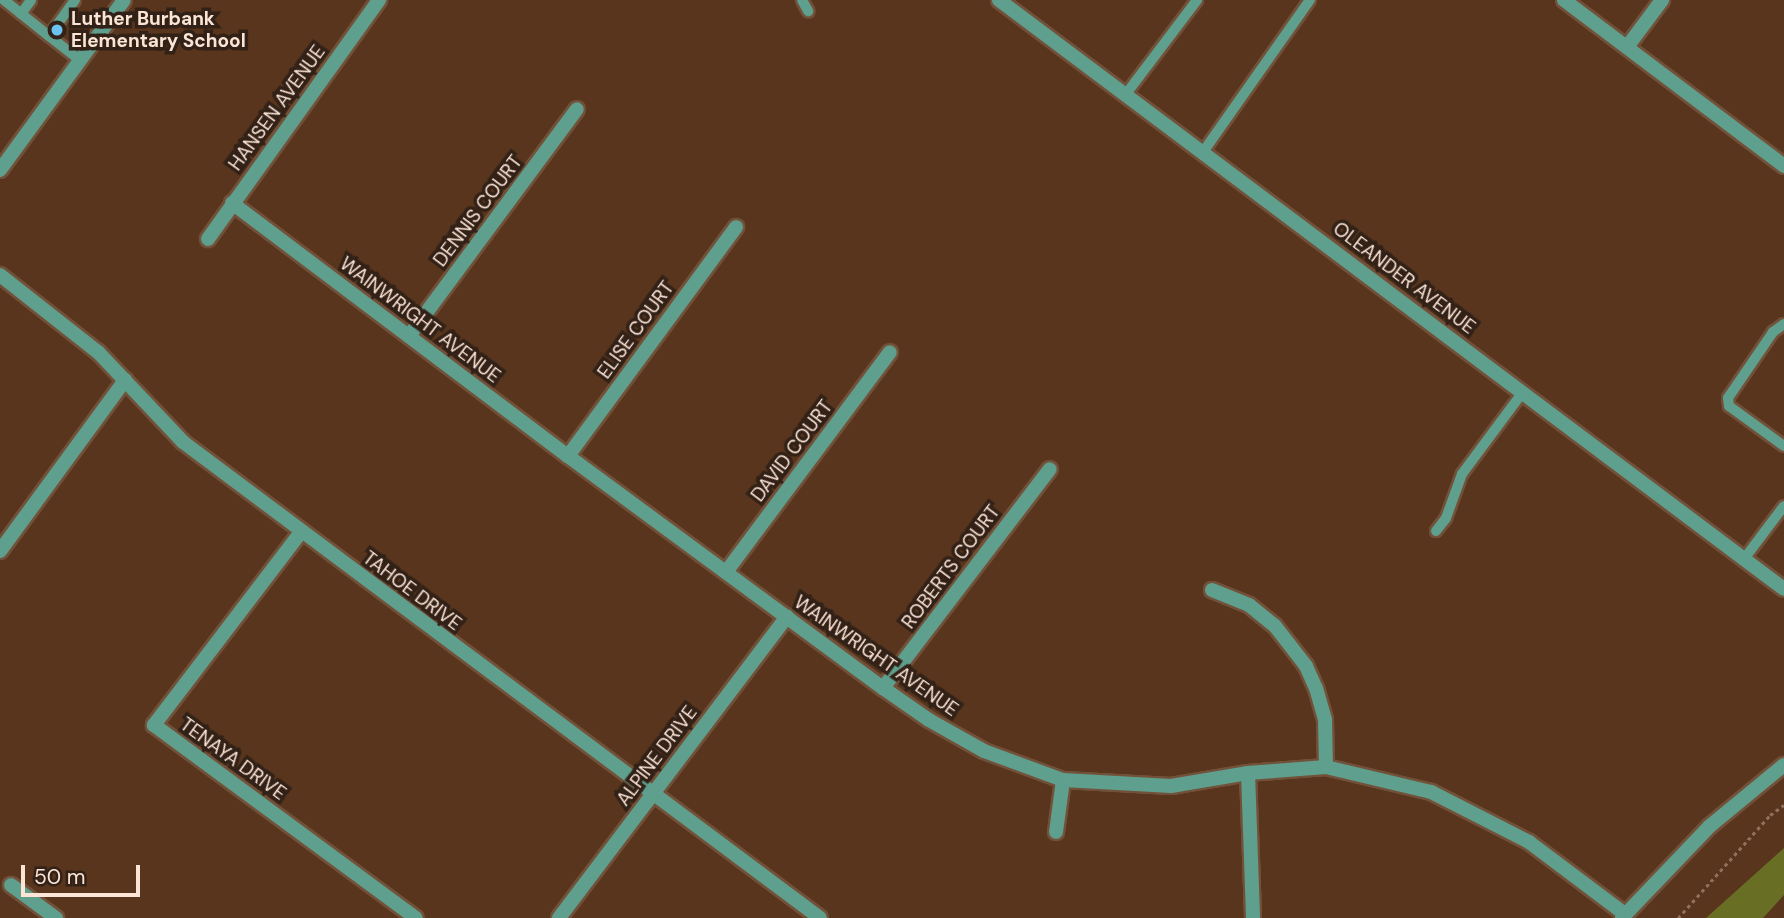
<!DOCTYPE html>
<style>
body{margin:0}
#map{position:relative;width:1784px;height:918px;overflow:hidden;background:#58351c;font-family:"DM Sans",sans-serif}
div>[style]{position:absolute}
.water>*{inset:0;background:#686e24}
.path>*{height:2.5px;margin-top:-1.25px;transform-origin:0;background:repeating-linear-gradient(90deg,#90725c 0 3.5px,transparent 0 7px)}
.roads{filter:drop-shadow(2px 0 #72513a) drop-shadow(-2px 0 #72513a) drop-shadow(0 2px #72513a) drop-shadow(0 -2px #72513a)}
.service>*{height:10px;margin:-5px;padding:0 5px;transform-origin:5px;border-radius:5px;background:#5f9f8d}
.minor>*{height:14px;margin:-7px;padding:0 7px;transform-origin:7px;border-radius:7px;background:#5f9f8d}
.tertiary>*{height:14px;margin:-7px;padding:0 7px;transform-origin:7px;border-radius:7px;background:#5f9f8d}
.dots>*{width:19px;height:19px;translate:-50% -50%;box-sizing:border-box;border:4px solid #322117;border-radius:50%}
span{translate:-50% -50%;white-space:nowrap;text-align:center;line-height:1.15;-webkit-text-stroke:7px #322117;paint-order:stroke}
.poi-label{font-size:19px;color:#fce5d7;font-weight:700}
.left{translate:0 -50%;text-align:left}
.street-label{font-size:19px;color:#fce5d7}
.scale{position:absolute;left:21px;top:865px;width:119px;height:32px;box-sizing:border-box;border:4px solid #fce5d7;border-top:0;padding-left:9px;font-size:21px;line-height:24px;white-space:nowrap;color:#fce5d7;-webkit-text-stroke:5px #322117;paint-order:stroke}
</style>
<div id="map">
<div class="water">
<i style="clip-path:polygon(1784px 848px,1784px 895px,1763px 918px,1706px 918px)"></i>
</div>
<div class="path">
<i style="left:1678px;top:918px;width:138px;rotate:-48.2deg"></i>
<i style="left:1770px;top:815px;width:17px;rotate:-36deg"></i>
</div>
<div class="roads">
<div class="service">
<i style="left:4px;top:0;width:58px;rotate:38.7deg"></i>
<i style="left:75px;top:0;width:44px;rotate:125.8deg"></i>
<i style="left:49px;top:36px;width:39px;rotate:38deg"></i>
<i style="left:802px;top:0;width:13px;rotate:61deg"></i>
<i style="left:21px;top:14px;width:17px;rotate:-54deg"></i>
<i style="left:1126px;top:94px;width:118px;rotate:-52.9deg"></i>
<i style="left:1203px;top:152px;width:186px;rotate:-54.9deg"></i>
<i style="left:1784px;top:324px;width:14px;rotate:144deg"></i>
<i style="left:1773px;top:332px;width:80px;rotate:124.3deg"></i>
<i style="left:1728px;top:398px;width:8px;rotate:83deg"></i>
<i style="left:1729px;top:406px;width:68px;rotate:36deg"></i>
<i style="left:1436px;top:531px;width:16px;rotate:-52deg"></i>
<i style="left:1446px;top:518px;width:47px;rotate:-70deg"></i>
<i style="left:1462px;top:474px;width:102px;rotate:-53.4deg"></i>
<i style="left:1744px;top:559px;width:66px;rotate:-53deg"></i>
</div>
<div class="minor">
<i style="left:999px;top:0;width:981px;rotate:36.88deg"></i>
<i style="left:1564px;top:0;width:276px;rotate:37deg"></i>
<i style="left:1627px;top:47px;width:59px;rotate:-53.3deg"></i>
<i style="left:0;top:170px;width:210px;rotate:-53.9deg"></i>
<i style="left:232px;top:203px;width:421px;rotate:37deg"></i>
<i style="left:568px;top:456px;width:391px;rotate:36.4deg"></i>
<i style="left:883px;top:688px;width:56px;rotate:34.8deg"></i>
<i style="left:929px;top:720px;width:63px;rotate:29.4deg"></i>
<i style="left:984px;top:751px;width:84px;rotate:20.2deg"></i>
<i style="left:1063px;top:780px;width:108px;rotate:3.2deg"></i>
<i style="left:1171px;top:786px;width:78px;rotate:-9.6deg"></i>
<i style="left:1248px;top:773px;width:78px;rotate:-4.4deg"></i>
<i style="left:1326px;top:767px;width:108px;rotate:13.4deg"></i>
<i style="left:1431px;top:792px;width:110px;rotate:27deg"></i>
<i style="left:1529px;top:842px;width:120px;rotate:36.9deg"></i>
<i style="left:208px;top:239px;width:294px;rotate:-54.4deg"></i>
<i style="left:0;top:275px;width:125px;rotate:38.2deg"></i>
<i style="left:98px;top:352px;width:124px;rotate:46.6deg"></i>
<i style="left:183px;top:442px;width:795px;rotate:36.77deg"></i>
<i style="left:409px;top:336px;width:282px;rotate:-53.5deg"></i>
<i style="left:568px;top:456px;width:284px;rotate:-53.7deg"></i>
<i style="left:301px;top:532px;width:243px;rotate:127.3deg"></i>
<i style="left:154px;top:725px;width:325px;rotate:36.4deg"></i>
<i style="left:0;top:551px;width:212px;rotate:-53.8deg"></i>
<i style="left:726px;top:572px;width:274px;rotate:-53.3deg"></i>
<i style="left:1212px;top:590px;width:40px;rotate:22deg"></i>
<i style="left:1249px;top:605px;width:33px;rotate:39deg"></i>
<i style="left:1275px;top:626px;width:51px;rotate:52.2deg"></i>
<i style="left:1306px;top:666px;width:24px;rotate:66deg"></i>
<i style="left:1316px;top:688px;width:33px;rotate:74deg"></i>
<i style="left:1325px;top:720px;width:47px;rotate:88.8deg"></i>
<i style="left:883px;top:688px;width:275px;rotate:-52.7deg"></i>
<i style="left:1248px;top:773px;width:145px;rotate:88deg"></i>
<i style="left:1056px;top:832px;width:52px;rotate:-82.3deg"></i>
<i style="left:11px;top:885px;width:56px;rotate:36.3deg"></i>
<i style="left:559px;top:918px;width:378px;rotate:-52.9deg"></i>
</div>
<div class="tertiary">
<i style="left:1622px;top:918px;width:127px;rotate:-46.3deg"></i>
<i style="left:1710px;top:826px;width:96px;rotate:-39.5deg"></i>
</div>
</div>
<div class="dots">
<i style="left:57px;top:30px;background:#6bc3f2"></i>
</div>
<div class="poi-label">
<span class="left" style="left:71px;top:30px">Luther Burbank<br>Elementary School</span>
</div>
<div class="street-label">
<span style="left:277px;top:108px;rotate:-54deg">HANSEN AVENUE</span>
<span style="left:478px;top:211px;rotate:-53deg">DENNIS COURT</span>
<span style="left:1404px;top:278px;rotate:37deg">OLEANDER AVENUE</span>
<span style="left:420px;top:320px;rotate:37deg">WAINWRIGHT AVENUE</span>
<span style="left:636px;top:330px;rotate:-54deg">ELISE COURT</span>
<span style="left:792px;top:451px;rotate:-53deg">DAVID COURT</span>
<span style="left:951px;top:567px;rotate:-53deg">ROBERTS COURT</span>
<span style="left:412px;top:591px;rotate:37deg">TAHOE DRIVE</span>
<span style="left:876px;top:656px;rotate:35deg">WAINWRIGHT AVENUE</span>
<span style="left:657px;top:756px;rotate:-53deg">ALPINE DRIVE</span>
<span style="left:233px;top:759px;rotate:36deg">TENAYA DRIVE</span>
</div>
<div class="scale">50 m</div>
</div>
